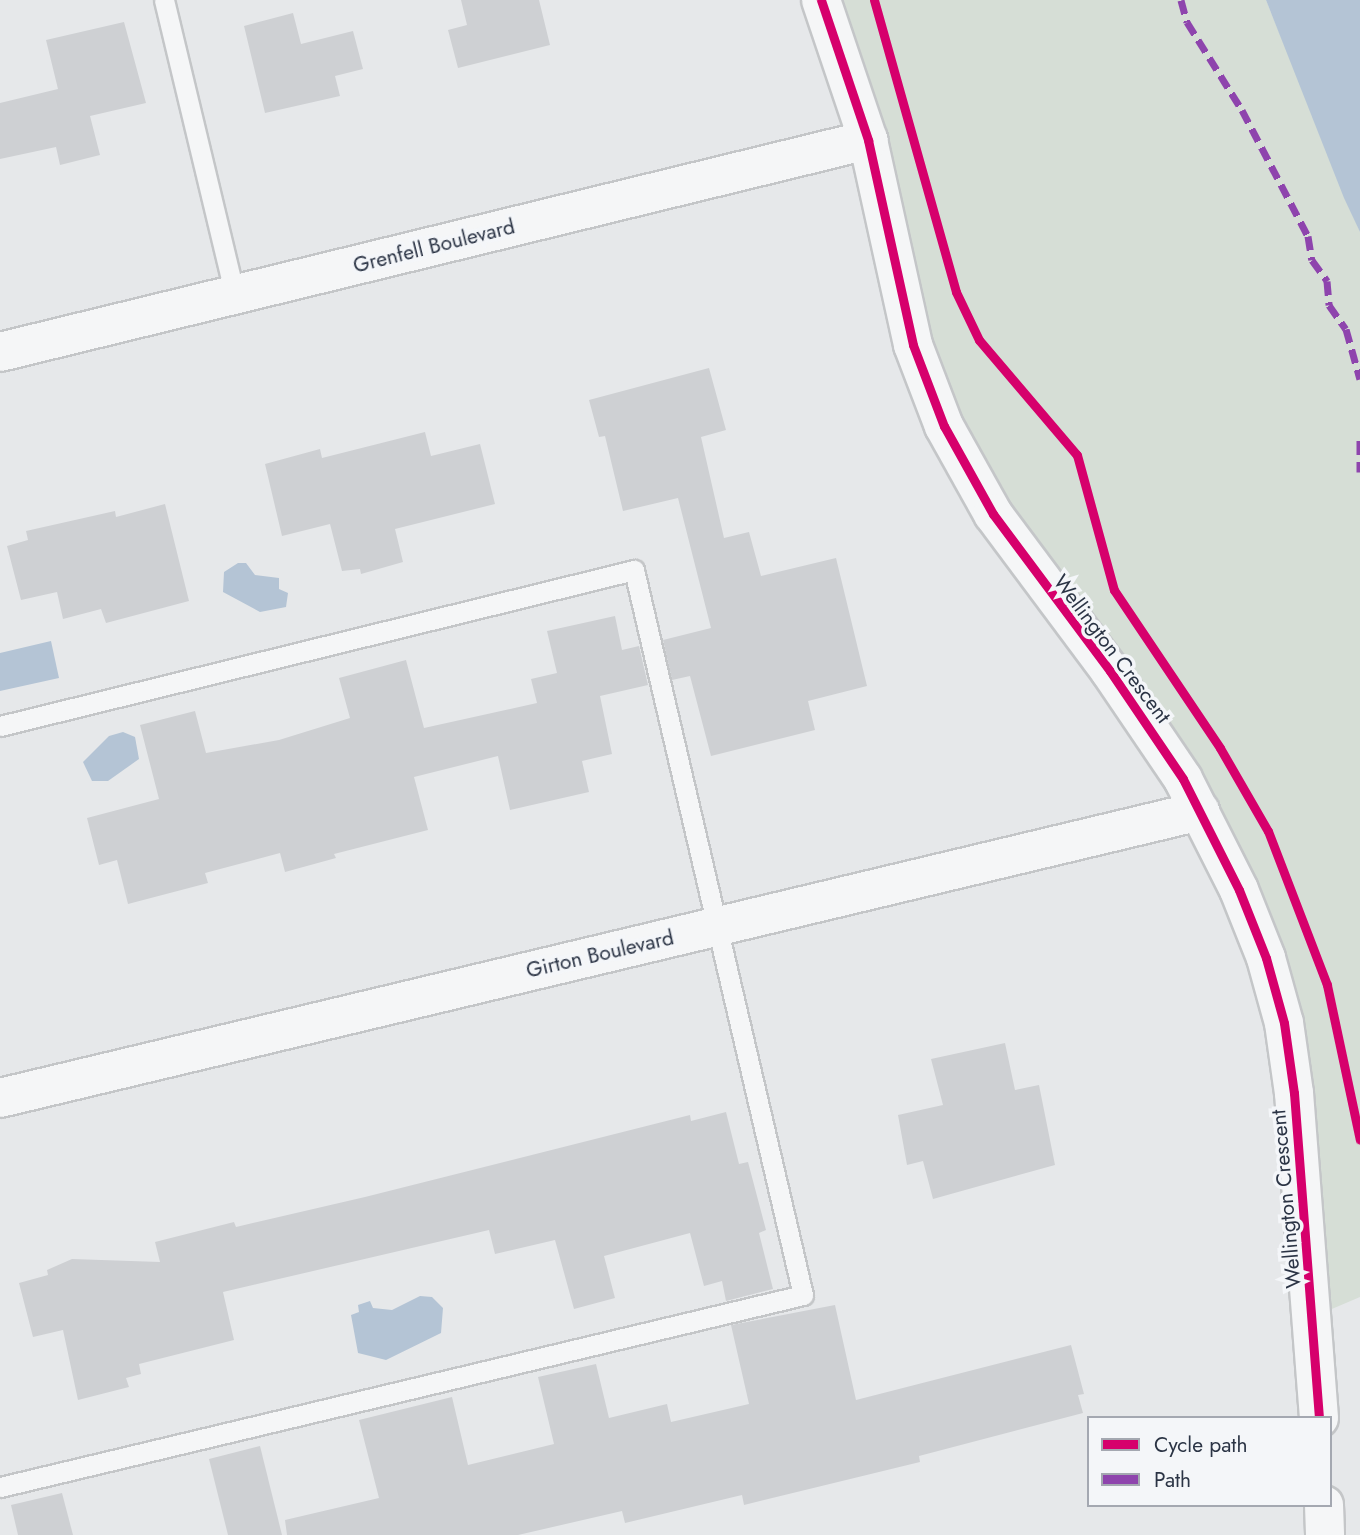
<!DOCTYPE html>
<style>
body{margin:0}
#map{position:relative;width:1360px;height:1535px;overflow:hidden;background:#e6e8ea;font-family:Jost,sans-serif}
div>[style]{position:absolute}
.green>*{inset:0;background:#d6ded6}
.water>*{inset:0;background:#b4c4d5}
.building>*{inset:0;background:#ced0d3}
.roads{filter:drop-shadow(2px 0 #c4c6c8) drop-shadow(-2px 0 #c4c6c8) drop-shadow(0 2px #c4c6c8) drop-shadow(0 -2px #c4c6c8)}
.service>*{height:19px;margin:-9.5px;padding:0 9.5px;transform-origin:9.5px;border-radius:9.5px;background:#f5f6f7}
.minor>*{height:38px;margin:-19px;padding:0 19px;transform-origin:19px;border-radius:19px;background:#f5f6f7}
.quiet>*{height:7px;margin-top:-3.5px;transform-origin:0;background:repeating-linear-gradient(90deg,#8e44ad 0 14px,transparent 0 21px)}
.cycleway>*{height:9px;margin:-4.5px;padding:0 4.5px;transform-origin:4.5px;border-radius:4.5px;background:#d6006c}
span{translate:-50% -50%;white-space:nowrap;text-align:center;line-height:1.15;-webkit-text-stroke:7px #f4f6f9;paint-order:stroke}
.street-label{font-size:21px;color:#2b3445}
.legend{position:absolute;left:1087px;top:1416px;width:245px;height:91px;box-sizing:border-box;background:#f4f6f9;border:2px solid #a4a8b1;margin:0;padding:9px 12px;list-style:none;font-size:21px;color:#2b3445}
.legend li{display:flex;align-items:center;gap:14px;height:35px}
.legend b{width:35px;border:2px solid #a4a8b1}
</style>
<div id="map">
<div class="green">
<i style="clip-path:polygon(815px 0,1266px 0,1360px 232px,1360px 1297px,1313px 1317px,1251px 919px,969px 475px)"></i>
</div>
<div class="water">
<i style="clip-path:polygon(1266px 0,1360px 0,1360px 232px,1344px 198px)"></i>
<i style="clip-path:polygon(238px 563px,246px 563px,255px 575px,279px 578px,279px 589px,288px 593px,286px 607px,260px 612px,223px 592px,224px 572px)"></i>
<i style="clip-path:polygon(51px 641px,59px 678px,0 691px,0 653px)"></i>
<i style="clip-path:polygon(123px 732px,135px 737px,139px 759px,108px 781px,92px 781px,83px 762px,109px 736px)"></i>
<i style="clip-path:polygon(420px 1296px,432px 1297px,443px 1308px,441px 1333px,386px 1360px,358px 1353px,351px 1315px,359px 1312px,358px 1305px,370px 1301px,373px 1308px,392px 1310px)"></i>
</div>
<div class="building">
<i style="clip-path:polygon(461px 0,539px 0,550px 45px,458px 68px,448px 30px,467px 25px)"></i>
<i style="clip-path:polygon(293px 13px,301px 44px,353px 31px,363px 69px,335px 76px,340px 96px,265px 113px,244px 26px)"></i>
<i style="clip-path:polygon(124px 22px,146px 103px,90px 116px,100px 155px,60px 165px,56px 147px,0 159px,0 103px,58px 89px,46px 40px)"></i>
<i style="clip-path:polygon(709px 368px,726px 430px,701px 437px,724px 538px,749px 532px,761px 576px,836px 558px,867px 686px,808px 701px,815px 730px,711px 756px,690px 676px,672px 680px,663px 640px,711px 628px,678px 498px,623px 511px,605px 436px,599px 437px,589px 400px)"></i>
<i style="clip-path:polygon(425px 432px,431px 456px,480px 444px,495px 504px,395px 529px,403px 562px,361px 574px,360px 569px,342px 571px,330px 524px,282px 536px,265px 464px,320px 449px,322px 458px)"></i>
<i style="clip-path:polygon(165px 504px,189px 601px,106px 623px,101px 609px,63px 619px,57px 592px,21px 600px,7px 546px,28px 540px,26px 531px,115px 511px,116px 517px)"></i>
<i style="clip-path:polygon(615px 616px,622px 650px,639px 646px,648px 685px,600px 696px,612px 754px,582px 761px,589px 792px,510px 810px,498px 756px,414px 777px,428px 830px,334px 854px,336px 858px,285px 872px,280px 853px,205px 873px,208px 883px,128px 904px,117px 860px,99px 865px,87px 818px,159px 799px,140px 725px,195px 711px,206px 753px,279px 740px,350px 718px,339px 678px,406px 660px,424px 728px,537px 703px,531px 679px,557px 673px,547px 631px)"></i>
<i style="clip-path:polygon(1005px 1043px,1015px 1090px,1039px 1085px,1055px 1165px,933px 1199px,923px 1161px,907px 1165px,898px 1115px,943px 1105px,931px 1059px)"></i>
<i style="clip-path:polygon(726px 1112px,739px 1164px,748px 1162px,766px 1230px,759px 1233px,773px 1289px,726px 1301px,722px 1281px,704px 1286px,690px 1233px,604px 1256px,615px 1298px,574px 1309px,555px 1240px,495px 1254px,489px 1230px,223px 1292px,234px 1340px,139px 1364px,141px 1374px,126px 1378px,129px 1387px,78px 1400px,63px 1330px,33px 1337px,19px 1283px,48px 1275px,47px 1270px,72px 1259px,160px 1262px,155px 1242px,234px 1222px,236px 1227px,365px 1197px,690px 1115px,691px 1121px)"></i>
<i style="clip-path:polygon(835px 1305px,856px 1400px,1071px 1345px,1084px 1394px,1078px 1395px,1083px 1413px,919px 1456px,920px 1462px,744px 1505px,742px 1495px,625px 1523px,622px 1511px,518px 1535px,287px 1535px,285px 1520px,379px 1498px,359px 1420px,452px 1397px,468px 1465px,554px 1444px,538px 1377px,596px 1364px,609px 1418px,667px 1404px,671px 1422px,749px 1404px,731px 1325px)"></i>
<i style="clip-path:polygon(260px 1446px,282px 1535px,228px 1535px,209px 1459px)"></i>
<i style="clip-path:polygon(62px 1493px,73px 1535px,18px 1535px,11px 1505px)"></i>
</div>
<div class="roads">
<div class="service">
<i style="left:164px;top:0;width:303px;rotate:76.5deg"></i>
<i style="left:0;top:726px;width:653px;rotate:-13.82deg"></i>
<i style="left:634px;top:570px;width:744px;rotate:76.88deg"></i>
<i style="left:803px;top:1295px;width:826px;rotate:166.55deg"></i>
</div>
<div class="minor">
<i style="left:821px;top:0;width:148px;rotate:71.4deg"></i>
<i style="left:868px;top:140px;width:210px;rotate:77.6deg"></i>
<i style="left:913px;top:345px;width:87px;rotate:69.1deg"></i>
<i style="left:944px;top:426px;width:101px;rotate:60.9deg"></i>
<i style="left:993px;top:514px;width:196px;rotate:53.3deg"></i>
<i style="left:1110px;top:671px;width:130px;rotate:55.9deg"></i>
<i style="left:1183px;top:779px;width:124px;rotate:63.2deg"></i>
<i style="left:1239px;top:890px;width:73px;rotate:68.3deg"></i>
<i style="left:1266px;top:958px;width:67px;rotate:74.5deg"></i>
<i style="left:1284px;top:1023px;width:71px;rotate:81.9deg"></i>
<i style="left:1294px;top:1093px;width:326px;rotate:85.6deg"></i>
<i style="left:0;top:352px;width:894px;rotate:-13.73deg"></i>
<i style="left:0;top:1098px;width:1234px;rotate:-13.45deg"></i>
<i style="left:1324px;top:1505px;width:30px;rotate:88deg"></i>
</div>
</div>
<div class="quiet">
<i style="left:1181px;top:0;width:23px;rotate:75deg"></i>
<i style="left:1187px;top:22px;width:104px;rotate:58deg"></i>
<i style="left:1242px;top:110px;width:142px;rotate:62.4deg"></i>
<i style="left:1308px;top:236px;width:24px;rotate:81deg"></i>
<i style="left:1312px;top:260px;width:26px;rotate:54deg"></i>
<i style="left:1327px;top:281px;width:24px;rotate:85deg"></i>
<i style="left:1329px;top:305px;width:29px;rotate:55deg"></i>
<i style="left:1346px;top:329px;width:52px;rotate:74.4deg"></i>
<i style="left:1360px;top:440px;width:32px;rotate:90deg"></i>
</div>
<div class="cycleway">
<i style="left:821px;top:0;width:148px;rotate:71.4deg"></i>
<i style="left:868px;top:140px;width:210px;rotate:77.6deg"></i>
<i style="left:913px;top:345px;width:87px;rotate:69.1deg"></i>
<i style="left:944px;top:426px;width:101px;rotate:60.9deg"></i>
<i style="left:993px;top:514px;width:196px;rotate:53.3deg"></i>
<i style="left:1110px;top:671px;width:130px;rotate:55.9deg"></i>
<i style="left:1183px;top:779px;width:124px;rotate:63.2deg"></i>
<i style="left:1239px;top:890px;width:73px;rotate:68.3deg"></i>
<i style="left:1266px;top:958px;width:67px;rotate:74.5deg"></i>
<i style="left:1284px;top:1023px;width:71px;rotate:81.9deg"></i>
<i style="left:1294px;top:1093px;width:326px;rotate:85.6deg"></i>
<i style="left:874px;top:0;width:303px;rotate:74.3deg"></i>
<i style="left:956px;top:292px;width:53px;rotate:64.4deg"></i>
<i style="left:979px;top:340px;width:151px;rotate:49.6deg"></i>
<i style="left:1077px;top:455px;width:140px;rotate:74.7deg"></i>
<i style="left:1114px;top:590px;width:190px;rotate:56.1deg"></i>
<i style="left:1220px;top:748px;width:96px;rotate:60deg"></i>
<i style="left:1268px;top:831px;width:165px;rotate:69deg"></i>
<i style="left:1327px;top:985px;width:158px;rotate:78deg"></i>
</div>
<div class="street-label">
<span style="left:434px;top:246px;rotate:-14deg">Grenfell Boulevard</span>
<span style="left:1112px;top:649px;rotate:53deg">Wellington Crescent</span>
<span style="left:600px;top:954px;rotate:-13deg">Girton Boulevard</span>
<span style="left:1286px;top:1199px;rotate:-95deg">Wellington Crescent</span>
</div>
<ul class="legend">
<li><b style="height:9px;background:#d6006c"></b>Cycle path</li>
<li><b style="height:9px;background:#8e44ad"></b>Path</li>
</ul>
</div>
